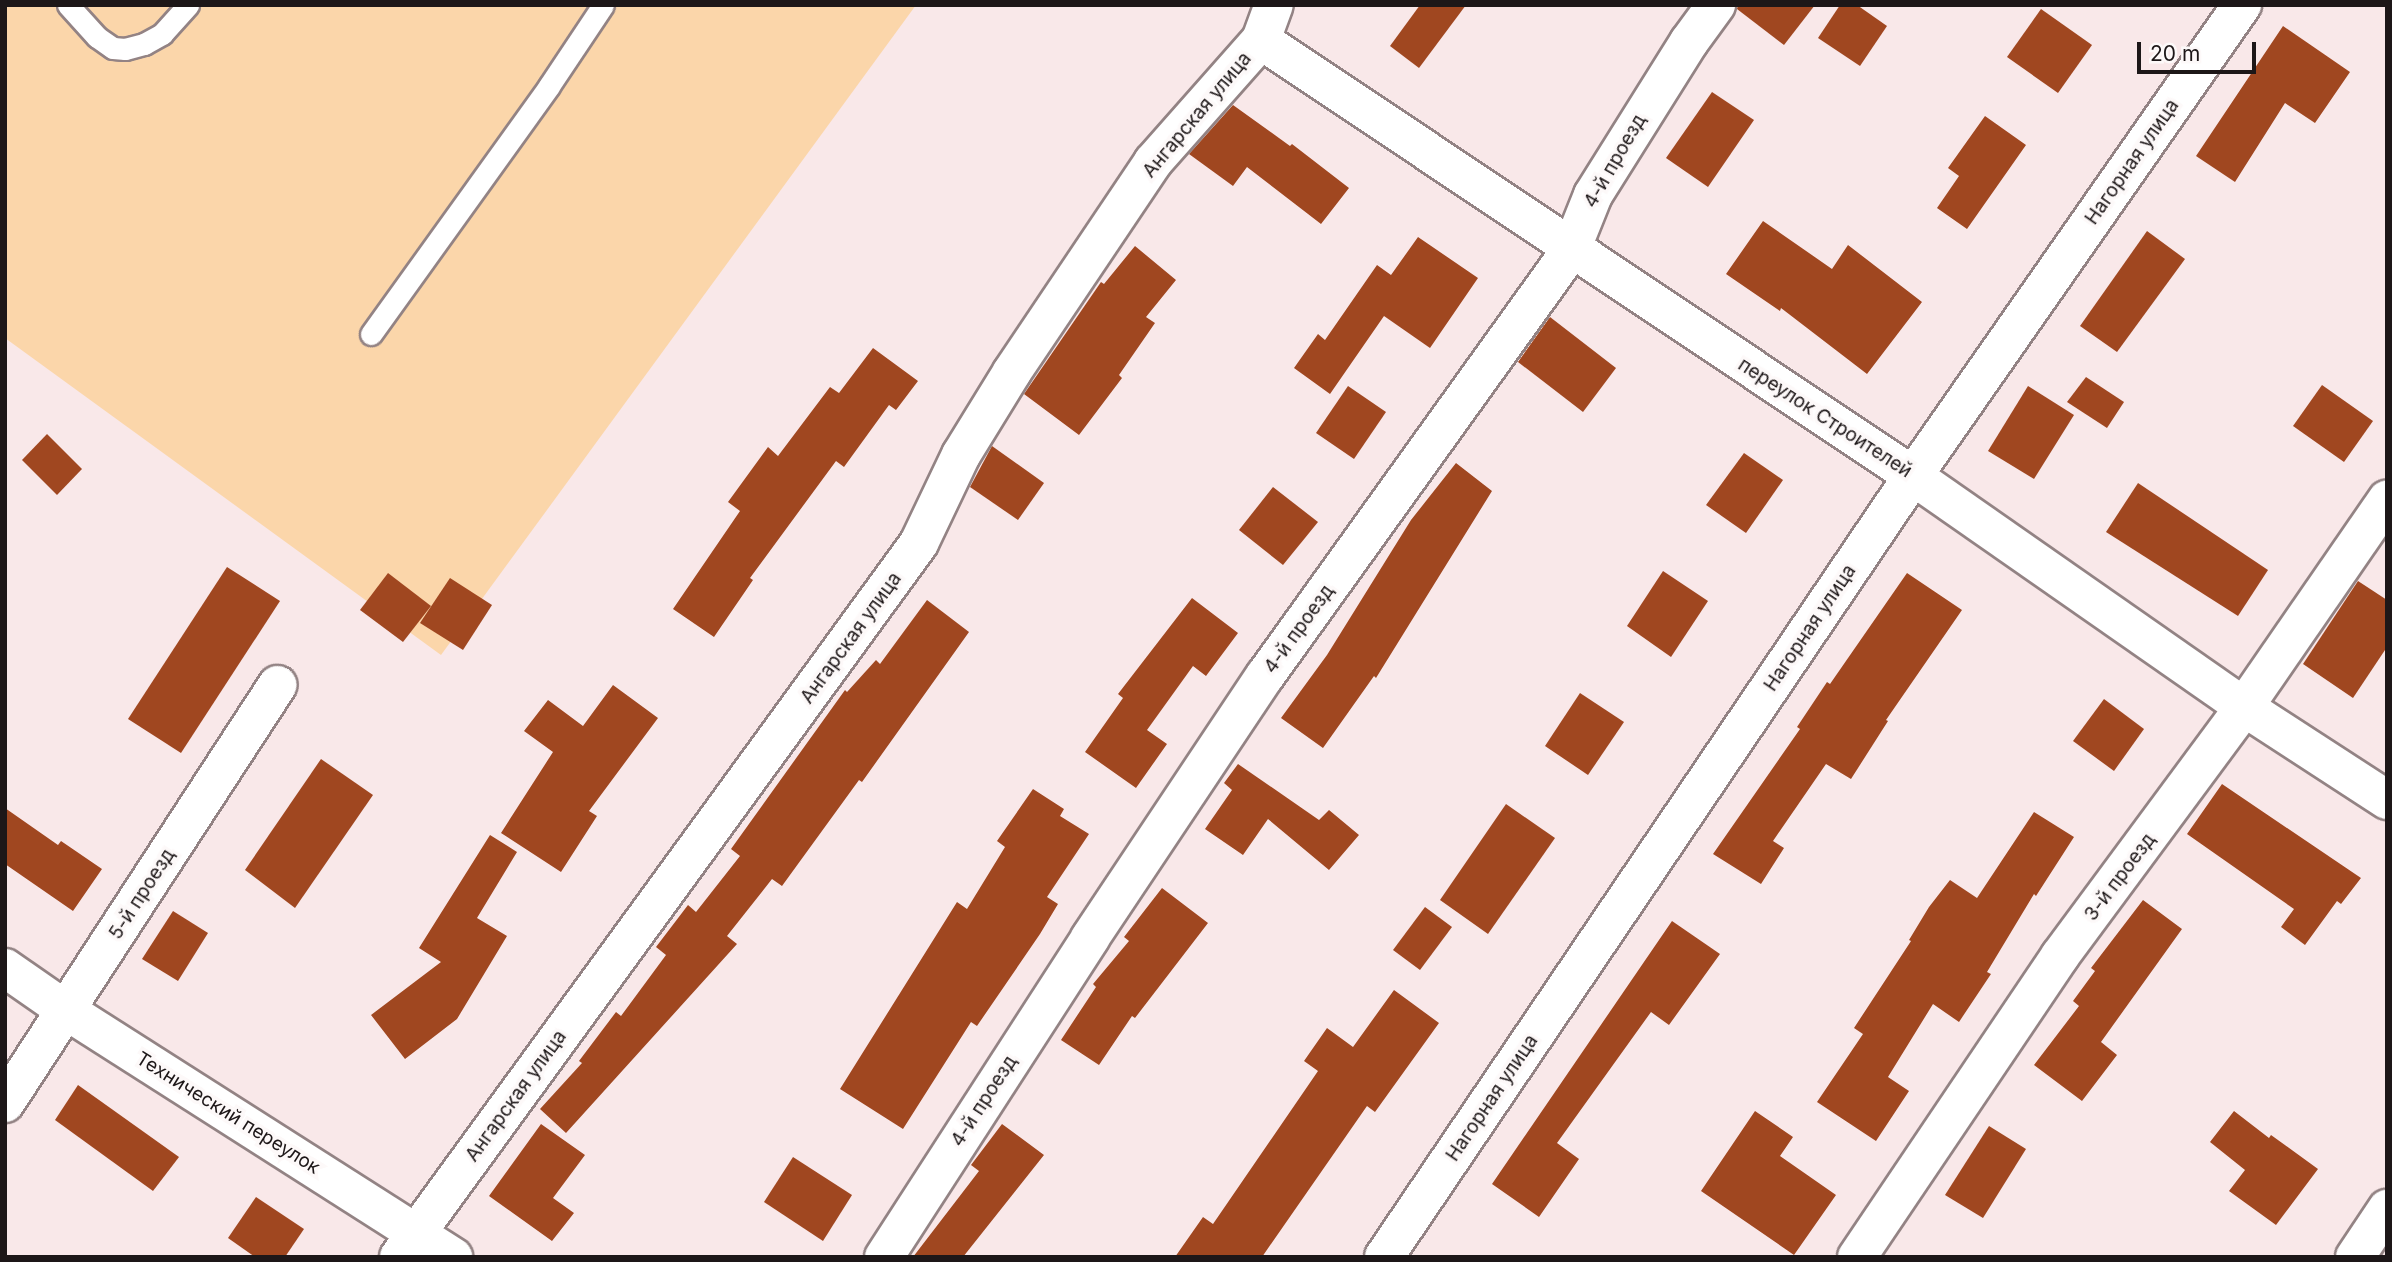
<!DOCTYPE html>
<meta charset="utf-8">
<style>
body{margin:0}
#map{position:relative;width:2392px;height:1262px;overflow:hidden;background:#f9e8e9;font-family:Inter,sans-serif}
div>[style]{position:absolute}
.green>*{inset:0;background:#fbd6aa}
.building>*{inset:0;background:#a04720}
.roads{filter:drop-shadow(2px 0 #938384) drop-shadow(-2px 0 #938384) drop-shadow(0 2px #938384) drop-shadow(0 -2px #938384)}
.lane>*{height:21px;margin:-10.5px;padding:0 10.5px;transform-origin:10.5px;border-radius:10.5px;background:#fff}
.street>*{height:38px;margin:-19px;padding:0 19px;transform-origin:19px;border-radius:19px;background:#fff}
.secondary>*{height:38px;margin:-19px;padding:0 19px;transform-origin:19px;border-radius:19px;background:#fff}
span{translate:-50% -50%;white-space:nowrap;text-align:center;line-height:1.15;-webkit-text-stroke:7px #fdf9f9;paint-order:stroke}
.street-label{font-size:19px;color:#1d1718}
.frame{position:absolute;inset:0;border:7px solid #1d1718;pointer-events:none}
.scale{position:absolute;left:2137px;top:42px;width:119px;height:32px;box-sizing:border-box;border:4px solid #1d1718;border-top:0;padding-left:9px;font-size:21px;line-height:24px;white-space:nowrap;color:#1d1718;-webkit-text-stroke:5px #fdf9f9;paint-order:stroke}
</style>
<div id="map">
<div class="green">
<i style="clip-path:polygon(5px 5px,916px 5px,441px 655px,5px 338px)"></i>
</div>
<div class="building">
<i style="clip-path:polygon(1420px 5px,1466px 5px,1419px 68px,1390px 46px)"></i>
<i style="clip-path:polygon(1738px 5px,1815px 5px,1784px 45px,1737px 9px)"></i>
<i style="clip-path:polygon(1840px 5px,1857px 5px,1887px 26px,1860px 66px,1818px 38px)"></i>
<i style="clip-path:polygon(2041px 9px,2092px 45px,2058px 93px,2007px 57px)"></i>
<i style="clip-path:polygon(2283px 26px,2350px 72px,2315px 123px,2285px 103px,2235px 182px,2196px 156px)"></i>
<i style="clip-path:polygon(1712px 92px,1754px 120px,1708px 187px,1666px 158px)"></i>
<i style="clip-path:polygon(1233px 105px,1290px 146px,1292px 144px,1349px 188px,1321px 224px,1247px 167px,1233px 186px,1189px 154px)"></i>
<i style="clip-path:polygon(1985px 116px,2026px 145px,1967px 229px,1937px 208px,1959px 176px,1948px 168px)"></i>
<i style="clip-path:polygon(1763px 221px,1832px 269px,1848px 245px,1922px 302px,1867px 374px,1781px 308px,1780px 311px,1726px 274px)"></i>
<i style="clip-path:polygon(2147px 231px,2185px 259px,2117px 352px,2080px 326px)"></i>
<i style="clip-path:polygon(1418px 237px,1478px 278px,1430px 348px,1384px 316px,1330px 394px,1294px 368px,1318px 334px,1325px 340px,1377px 265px,1391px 275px)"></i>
<i style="clip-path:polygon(1135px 246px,1176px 280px,1146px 317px,1155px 323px,1119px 375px,1122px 378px,1079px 435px,1024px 394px,1101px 282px,1104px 284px)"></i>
<i style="clip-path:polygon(1550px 317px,1616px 368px,1583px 412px,1518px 362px)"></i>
<i style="clip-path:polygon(873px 348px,918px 381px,896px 410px,889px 405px,844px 467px,836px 461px,750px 578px,753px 580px,714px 637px,673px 609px,740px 511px,728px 502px,768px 447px,778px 456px,830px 387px,839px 393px)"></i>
<i style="clip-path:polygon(2086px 377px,2124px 402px,2107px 428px,2067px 402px)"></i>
<i style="clip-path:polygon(2322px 385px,2373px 421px,2344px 462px,2293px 426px)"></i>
<i style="clip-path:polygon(1348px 386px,1386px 412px,1354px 459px,1316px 433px)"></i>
<i style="clip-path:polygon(2028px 386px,2074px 415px,2034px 479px,1988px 451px)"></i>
<i style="clip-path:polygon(47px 434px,82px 469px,57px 495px,22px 460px)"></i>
<i style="clip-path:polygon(992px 446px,1044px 483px,1018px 520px,970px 487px)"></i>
<i style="clip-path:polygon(1744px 453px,1783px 480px,1746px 533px,1706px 505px)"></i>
<i style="clip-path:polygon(1456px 463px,1492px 491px,1376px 678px,1374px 676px,1323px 748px,1281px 718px,1327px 655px,1411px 520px)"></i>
<i style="clip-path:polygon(2138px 483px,2268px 570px,2238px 616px,2106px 532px)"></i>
<i style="clip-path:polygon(1273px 487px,1318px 522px,1283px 565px,1239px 530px)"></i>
<i style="clip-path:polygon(227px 567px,280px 601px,181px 753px,128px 719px)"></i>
<i style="clip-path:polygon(1663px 571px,1708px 601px,1671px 657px,1627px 626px)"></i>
<i style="clip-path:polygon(388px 573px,431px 606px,403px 642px,360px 610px)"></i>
<i style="clip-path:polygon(1907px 573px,1962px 610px,1886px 720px,1888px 721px,1851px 779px,1826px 764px,1773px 841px,1784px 848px,1761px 884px,1713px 854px,1800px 729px,1797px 727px,1827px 682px,1830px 684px)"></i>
<i style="clip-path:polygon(450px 578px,492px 605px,463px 650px,420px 623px)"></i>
<i style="clip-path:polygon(2358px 581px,2387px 600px,2387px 647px,2353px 698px,2303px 664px)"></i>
<i style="clip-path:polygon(1192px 598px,1238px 633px,1206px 676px,1193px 666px,1147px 730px,1167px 744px,1136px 788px,1085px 752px,1123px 698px,1118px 694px)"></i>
<i style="clip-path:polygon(927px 600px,969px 632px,862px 782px,859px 780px,782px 886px,772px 879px,727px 936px,737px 944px,566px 1133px,540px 1109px,582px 1063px,579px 1061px,616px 1012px,621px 1016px,666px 955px,656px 947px,688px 905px,696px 912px,740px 856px,731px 849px,845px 690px,847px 692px,876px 660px,880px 664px)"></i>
<i style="clip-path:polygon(613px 685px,658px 718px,589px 811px,597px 816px,561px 872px,501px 833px,553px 752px,524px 731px,548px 700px,583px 726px)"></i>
<i style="clip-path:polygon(1580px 693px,1624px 722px,1588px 775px,1545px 746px)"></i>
<i style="clip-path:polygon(2104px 699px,2144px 729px,2114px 771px,2073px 741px)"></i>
<i style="clip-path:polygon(321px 759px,373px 795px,295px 908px,245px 870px)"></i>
<i style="clip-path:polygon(1238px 764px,1319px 820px,1329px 810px,1359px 835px,1329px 870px,1268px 819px,1243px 855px,1205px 829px,1232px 790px,1224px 783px)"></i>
<i style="clip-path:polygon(2222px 784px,2361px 878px,2341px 904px,2337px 901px,2305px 945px,2281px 927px,2294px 909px,2187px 834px)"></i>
<i style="clip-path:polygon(1033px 789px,1064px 809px,1060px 816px,1089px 834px,1047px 897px,1058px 904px,1040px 934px,977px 1026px,971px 1022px,903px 1129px,840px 1089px,957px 902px,967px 909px,1005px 847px,997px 841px)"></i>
<i style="clip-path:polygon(1506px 804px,1555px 838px,1488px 934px,1440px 900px)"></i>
<i style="clip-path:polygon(5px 808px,58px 845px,61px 841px,102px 869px,73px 911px,5px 864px)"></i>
<i style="clip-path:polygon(2034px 812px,2074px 837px,2036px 896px,2034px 894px,1987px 972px,1991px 974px,1959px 1022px,1933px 1004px,1888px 1077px,1909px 1091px,1876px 1141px,1817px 1102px,1863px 1034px,1854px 1028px,1911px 941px,1909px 940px,1929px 907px,1950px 880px,1977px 898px)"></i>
<i style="clip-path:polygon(490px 835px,517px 852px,477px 918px,507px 936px,457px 1019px,405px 1059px,371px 1015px,441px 962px,419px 948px)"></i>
<i style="clip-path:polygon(1162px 888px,1208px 923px,1135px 1018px,1132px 1016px,1099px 1065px,1061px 1040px,1096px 987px,1093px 984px,1129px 941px,1124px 937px)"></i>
<i style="clip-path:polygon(2143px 900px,2182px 929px,2101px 1042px,2117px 1055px,2082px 1101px,2034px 1065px,2079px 1006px,2073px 1001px,2095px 971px,2091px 968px)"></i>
<i style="clip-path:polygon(1425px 907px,1452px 927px,1420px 970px,1393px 950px)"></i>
<i style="clip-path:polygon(173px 911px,208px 933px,178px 981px,142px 959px)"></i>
<i style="clip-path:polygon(1672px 921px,1720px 954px,1669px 1025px,1651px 1012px,1557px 1143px,1579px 1159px,1539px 1217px,1492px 1184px)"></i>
<i style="clip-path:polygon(1394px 990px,1439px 1023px,1375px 1112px,1367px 1106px,1262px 1257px,1175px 1257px,1203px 1217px,1213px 1224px,1318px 1071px,1304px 1061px,1327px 1028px,1353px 1047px)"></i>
<i style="clip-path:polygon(78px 1085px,179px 1157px,153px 1191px,55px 1120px)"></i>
<i style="clip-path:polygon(1755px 1111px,1793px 1137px,1780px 1156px,1836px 1195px,1794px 1255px,1701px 1191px)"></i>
<i style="clip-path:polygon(2234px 1111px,2269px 1138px,2271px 1135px,2318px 1169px,2276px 1225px,2229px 1191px,2245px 1170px,2210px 1142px)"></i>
<i style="clip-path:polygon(541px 1124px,585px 1155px,553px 1198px,574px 1213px,552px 1241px,489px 1196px)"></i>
<i style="clip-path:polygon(1002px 1124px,1044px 1155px,963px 1257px,913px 1257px,979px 1171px,971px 1165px)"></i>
<i style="clip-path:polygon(1989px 1126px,2026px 1149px,1983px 1218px,1945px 1195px)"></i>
<i style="clip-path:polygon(793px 1157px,852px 1195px,823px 1241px,764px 1202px)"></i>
<i style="clip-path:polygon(256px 1197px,304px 1229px,285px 1257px,255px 1257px,228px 1238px)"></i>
</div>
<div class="roads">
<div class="lane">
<i style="left:68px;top:5px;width:43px;rotate:47.8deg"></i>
<i style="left:97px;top:37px;width:19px;rotate:35deg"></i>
<i style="left:113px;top:48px;width:12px;rotate:5deg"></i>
<i style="left:125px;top:49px;width:20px;rotate:-15deg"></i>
<i style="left:144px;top:44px;width:21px;rotate:-29deg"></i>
<i style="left:162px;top:34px;width:39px;rotate:-48deg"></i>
<i style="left:371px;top:334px;width:305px;rotate:-54.3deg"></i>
<i style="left:549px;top:86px;width:97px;rotate:-56.3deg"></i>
</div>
<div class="street">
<i style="left:1261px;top:40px;width:784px;rotate:33.77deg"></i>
<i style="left:1913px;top:476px;width:404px;rotate:34.9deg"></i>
<i style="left:2244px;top:707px;width:171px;rotate:33deg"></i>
<i style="left:5px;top:968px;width:75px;rotate:34.7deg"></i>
<i style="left:67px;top:1011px;width:458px;rotate:32.5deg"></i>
<i style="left:5px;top:1103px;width:499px;rotate:-56.9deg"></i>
<i style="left:399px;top:1257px;width:883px;rotate:-53.93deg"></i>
<i style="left:919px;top:543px;width:98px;rotate:-64.5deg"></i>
<i style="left:961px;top:455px;width:97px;rotate:-58.4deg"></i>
<i style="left:1012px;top:372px;width:253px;rotate:-56.1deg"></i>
<i style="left:1153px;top:162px;width:163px;rotate:-48.5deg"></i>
<i style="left:1261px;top:40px;width:37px;rotate:-70deg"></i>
<i style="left:884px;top:1257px;width:380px;rotate:-57.1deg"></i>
<i style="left:1090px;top:938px;width:315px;rotate:-56.3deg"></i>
<i style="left:1265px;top:676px;width:525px;rotate:-54.31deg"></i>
<i style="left:1571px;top:250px;width:59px;rotate:-68.2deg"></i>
<i style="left:1593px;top:195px;width:181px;rotate:-57.9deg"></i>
<i style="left:1689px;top:42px;width:46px;rotate:-53.9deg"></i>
<i style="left:1384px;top:1257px;width:943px;rotate:-55.89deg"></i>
<i style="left:1913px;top:476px;width:575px;rotate:-55.07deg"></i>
<i style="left:1857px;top:1257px;width:363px;rotate:-56deg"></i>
<i style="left:2060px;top:956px;width:310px;rotate:-53.5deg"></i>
<i style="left:2244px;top:707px;width:252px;rotate:-55.4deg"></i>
</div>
<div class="secondary">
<i style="left:2355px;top:1257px;width:58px;rotate:-56.3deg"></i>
</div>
</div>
<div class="street-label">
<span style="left:1197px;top:115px;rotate:-50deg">Ангарская улица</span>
<span style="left:1615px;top:161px;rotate:-60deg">4-й проезд</span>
<span style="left:2132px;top:162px;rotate:-55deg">Нагорная улица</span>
<span style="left:1825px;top:418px;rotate:33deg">переулок Строителей</span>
<span style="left:1810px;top:628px;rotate:-56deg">Нагорная улица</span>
<span style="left:1299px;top:629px;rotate:-54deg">4-й проезд</span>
<span style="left:851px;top:638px;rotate:-54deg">Ангарская улица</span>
<span style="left:2120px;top:877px;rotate:-53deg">3-й проезд</span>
<span style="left:142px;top:894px;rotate:-57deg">5-й проезд</span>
<span style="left:516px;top:1096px;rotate:-54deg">Ангарская улица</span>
<span style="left:1492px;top:1098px;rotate:-56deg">Нагорная улица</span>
<span style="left:984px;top:1101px;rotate:-57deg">4-й проезд</span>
<span style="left:228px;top:1113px;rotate:32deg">Технический переулок</span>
</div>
<div class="frame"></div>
<div class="scale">20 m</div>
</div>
